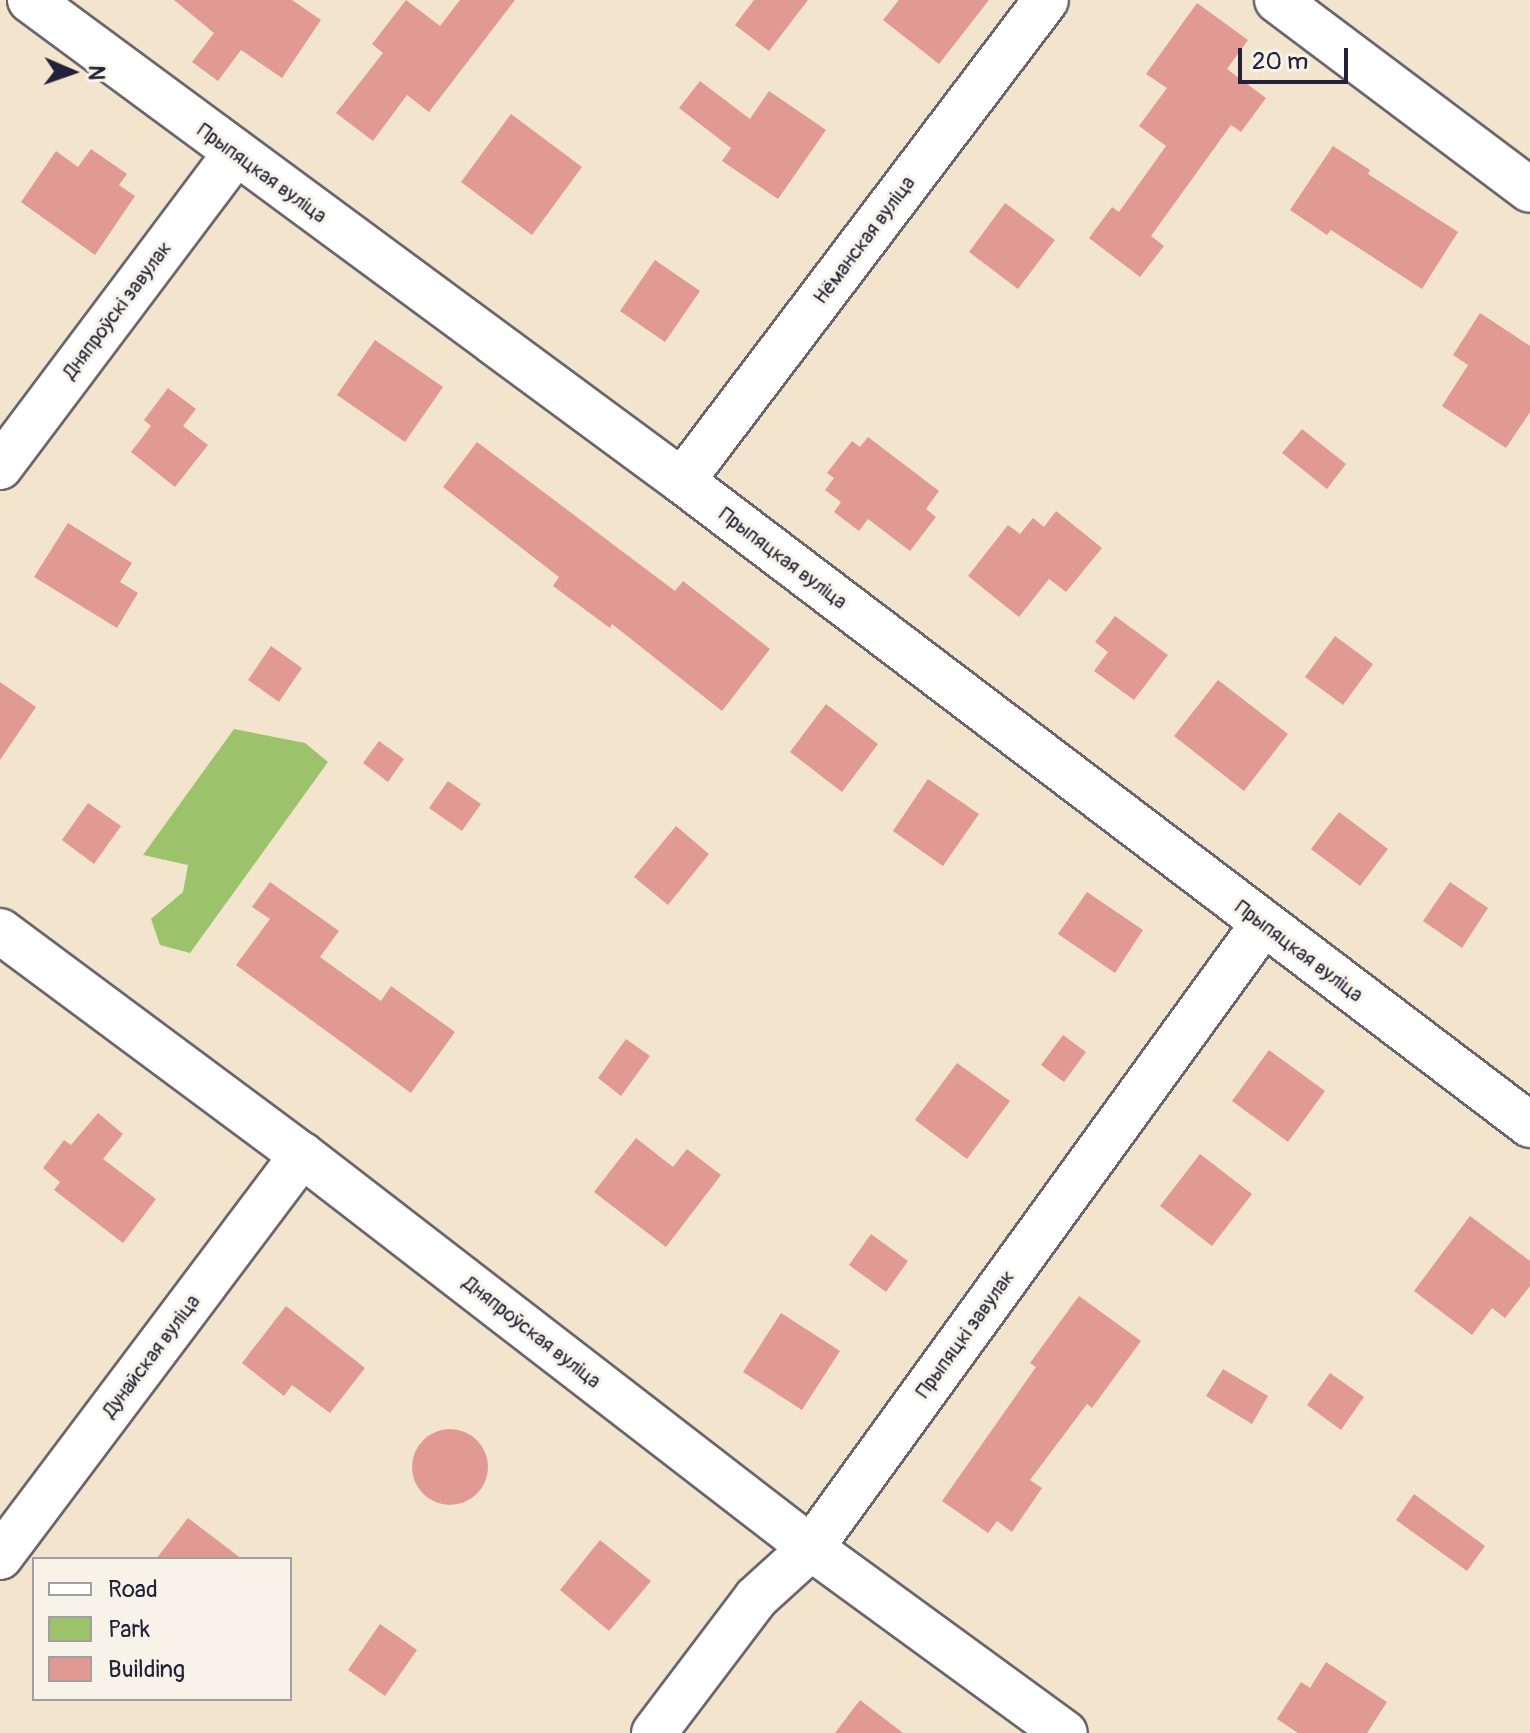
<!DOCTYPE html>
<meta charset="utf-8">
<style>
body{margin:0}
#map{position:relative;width:1530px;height:1733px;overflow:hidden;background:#f3e5cd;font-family:Pangolin,sans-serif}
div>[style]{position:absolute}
.green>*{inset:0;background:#9cc26c}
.building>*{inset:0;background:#e19a93}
.round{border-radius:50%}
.roads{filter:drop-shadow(2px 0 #6b666e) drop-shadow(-2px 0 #6b666e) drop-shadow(0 2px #6b666e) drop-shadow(0 -2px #6b666e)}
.minor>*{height:44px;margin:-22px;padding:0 22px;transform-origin:22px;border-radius:22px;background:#fff}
span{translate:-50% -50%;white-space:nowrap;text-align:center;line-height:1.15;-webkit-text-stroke:6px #f7f3e8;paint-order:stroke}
.street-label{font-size:20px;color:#22223b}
.legend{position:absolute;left:32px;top:1557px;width:260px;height:144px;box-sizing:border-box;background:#f7f3e8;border:2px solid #a29fa3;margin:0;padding:10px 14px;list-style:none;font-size:24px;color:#22223b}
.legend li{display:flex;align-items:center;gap:16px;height:40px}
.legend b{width:40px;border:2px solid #a29fa3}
.north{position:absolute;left:32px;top:32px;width:80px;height:80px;-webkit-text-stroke:6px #f7f3e8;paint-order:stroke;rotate:92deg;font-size:22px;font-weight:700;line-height:32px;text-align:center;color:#22223b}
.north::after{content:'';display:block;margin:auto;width:28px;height:36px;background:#22223b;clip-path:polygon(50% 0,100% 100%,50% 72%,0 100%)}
.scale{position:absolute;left:1238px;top:48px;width:110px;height:36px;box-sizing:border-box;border:4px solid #22223b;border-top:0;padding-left:10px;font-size:24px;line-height:28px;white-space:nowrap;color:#22223b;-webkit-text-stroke:6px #f7f3e8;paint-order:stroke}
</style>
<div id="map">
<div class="green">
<i style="clip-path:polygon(234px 729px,305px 743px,328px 762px,190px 953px,160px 945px,151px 919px,183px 892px,188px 865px,143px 855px)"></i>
</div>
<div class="building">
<i style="clip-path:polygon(174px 0,292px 0,321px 20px,282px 78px,241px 50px,218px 81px,192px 62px,214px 33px)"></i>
<i style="clip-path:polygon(406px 0,440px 26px,460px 0,515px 0,429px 112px,407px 95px,373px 141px,336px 113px,383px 53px,372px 44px)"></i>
<i style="clip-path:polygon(754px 0,808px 0,769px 51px,735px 25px)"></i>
<i style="clip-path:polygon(899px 0,989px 0,939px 64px,883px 20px)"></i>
<i style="clip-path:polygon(1197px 3px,1248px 40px,1227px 69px,1266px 98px,1241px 132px,1231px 125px,1151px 236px,1164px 246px,1140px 277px,1089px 238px,1112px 207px,1119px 212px,1166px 146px,1139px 126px,1167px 88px,1146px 74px)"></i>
<i style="clip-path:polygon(700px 81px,750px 119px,769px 91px,826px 130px,778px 199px,722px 161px,731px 148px,679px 108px)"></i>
<i style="clip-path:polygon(511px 114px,582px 167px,532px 235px,461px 182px)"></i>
<i style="clip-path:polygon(1333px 146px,1370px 170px,1368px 174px,1458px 232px,1422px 289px,1331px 230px,1327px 235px,1290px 210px)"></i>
<i style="clip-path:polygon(91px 149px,127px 174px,119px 185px,135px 196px,95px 255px,21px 202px,56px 151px,78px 167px)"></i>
<i style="clip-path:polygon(1005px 203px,1055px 240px,1018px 289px,969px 252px)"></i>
<i style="clip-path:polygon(655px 260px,700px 291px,665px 342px,620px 311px)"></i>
<i style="clip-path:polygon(1480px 313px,1530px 346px,1530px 412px,1506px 448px,1442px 406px,1468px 365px,1453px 355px)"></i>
<i style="clip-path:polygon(375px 340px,443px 387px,405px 442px,337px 395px)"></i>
<i style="clip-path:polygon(168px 388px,196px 409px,183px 426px,208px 445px,175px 487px,131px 452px,151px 426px,144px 420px)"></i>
<i style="clip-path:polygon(1302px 429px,1346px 464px,1327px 489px,1282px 453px)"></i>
<i style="clip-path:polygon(868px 437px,939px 491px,926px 509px,936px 517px,910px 551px,868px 519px,859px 531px,834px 512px,841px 502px,825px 490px,834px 478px,827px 473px,852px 441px,860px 447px)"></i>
<i style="clip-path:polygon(477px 442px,675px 591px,683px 581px,770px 649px,722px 711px,612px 624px,610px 628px,553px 586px,559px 577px,443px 487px)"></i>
<i style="clip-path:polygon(1056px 511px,1102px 548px,1066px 592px,1049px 579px,1019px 617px,968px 576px,1008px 525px,1020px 534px,1033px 518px,1044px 527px)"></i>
<i style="clip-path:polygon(68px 523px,132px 563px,120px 582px,138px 593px,117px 628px,34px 577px)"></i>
<i style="clip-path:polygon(1115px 616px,1168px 655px,1134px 700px,1094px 671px,1108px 652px,1095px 642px)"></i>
<i style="clip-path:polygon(1335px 636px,1373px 664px,1343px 705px,1305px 677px)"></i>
<i style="clip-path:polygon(271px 646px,302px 668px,279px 702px,248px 680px)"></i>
<i style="clip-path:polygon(1218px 680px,1288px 734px,1244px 791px,1174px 736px)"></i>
<i style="clip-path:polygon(0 682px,36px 707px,0 760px)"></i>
<i style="clip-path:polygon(826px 704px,878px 744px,842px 792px,790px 752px)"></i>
<i style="clip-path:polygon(379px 741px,404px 759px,388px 782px,363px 763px)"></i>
<i style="clip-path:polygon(928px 779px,979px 814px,943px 866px,893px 831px)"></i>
<i style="clip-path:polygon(448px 781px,481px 804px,462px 831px,429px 808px)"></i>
<i style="clip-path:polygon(88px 803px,121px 826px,94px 864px,62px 840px)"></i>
<i style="clip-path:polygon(1339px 812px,1388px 849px,1360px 886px,1311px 849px)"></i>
<i style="clip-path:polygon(676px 826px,709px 854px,668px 905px,634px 877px)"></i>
<i style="clip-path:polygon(270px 882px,339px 931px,320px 957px,381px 1001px,391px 986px,455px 1032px,411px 1093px,236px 965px,270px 919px,252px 907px)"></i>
<i style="clip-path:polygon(1450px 882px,1488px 908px,1462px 948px,1423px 921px)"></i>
<i style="clip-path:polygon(1087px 892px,1143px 930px,1115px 973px,1058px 934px)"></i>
<i style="clip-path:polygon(1063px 1035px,1086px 1052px,1064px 1082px,1041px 1065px)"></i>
<i style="clip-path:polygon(626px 1039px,650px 1056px,621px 1096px,598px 1078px)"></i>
<i style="clip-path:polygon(1269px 1050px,1325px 1091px,1288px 1142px,1232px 1101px)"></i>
<i style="clip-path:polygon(957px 1063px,1010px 1101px,967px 1159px,915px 1120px)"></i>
<i style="clip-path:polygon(98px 1113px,123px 1134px,103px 1159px,156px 1199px,123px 1243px,54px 1190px,60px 1182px,43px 1168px,64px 1140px,71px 1145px)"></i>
<i style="clip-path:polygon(636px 1138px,673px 1167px,687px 1149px,721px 1175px,666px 1247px,594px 1192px)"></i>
<i style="clip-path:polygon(1200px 1154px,1252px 1194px,1212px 1246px,1160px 1206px)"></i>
<i style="clip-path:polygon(1470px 1216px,1530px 1261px,1530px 1286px,1505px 1318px,1492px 1308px,1472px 1335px,1414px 1291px)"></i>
<i style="clip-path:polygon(871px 1234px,908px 1261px,886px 1292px,849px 1265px)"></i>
<i style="clip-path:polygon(1079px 1296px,1141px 1341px,1092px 1408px,1087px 1404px,1030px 1480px,1042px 1488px,1012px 1532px,997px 1521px,988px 1533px,942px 1501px,1036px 1367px,1030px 1363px)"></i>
<i style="clip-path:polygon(286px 1306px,365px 1368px,330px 1413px,292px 1385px,284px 1396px,242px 1363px)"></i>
<i style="clip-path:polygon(781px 1313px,840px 1351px,802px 1410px,743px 1372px)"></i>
<i style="clip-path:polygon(1223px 1369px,1268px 1396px,1252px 1424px,1206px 1396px)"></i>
<i style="clip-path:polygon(1330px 1373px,1364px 1397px,1341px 1430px,1307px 1405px)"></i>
<i class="round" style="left:412px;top:1429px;width:76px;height:76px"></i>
<i style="clip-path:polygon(1414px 1494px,1485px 1546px,1467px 1571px,1396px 1520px)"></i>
<i style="clip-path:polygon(188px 1518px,242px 1559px,156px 1559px)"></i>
<i style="clip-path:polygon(600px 1540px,651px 1581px,609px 1631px,560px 1590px)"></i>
<i style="clip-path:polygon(380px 1624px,417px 1650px,385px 1696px,348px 1670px)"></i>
<i style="clip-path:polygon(1326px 1662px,1387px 1702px,1367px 1733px,1298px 1733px,1277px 1719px,1301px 1682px,1310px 1688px)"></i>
<i style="clip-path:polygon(860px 1700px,903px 1733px,835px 1733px)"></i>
</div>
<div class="roads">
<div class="minor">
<i style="left:30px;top:0;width:810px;rotate:36.42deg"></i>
<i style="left:682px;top:481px;width:1065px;rotate:37.21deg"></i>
<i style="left:1277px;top:0;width:316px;rotate:36.9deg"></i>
<i style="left:0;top:467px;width:391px;rotate:-53.1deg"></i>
<i style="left:682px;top:481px;width:603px;rotate:-52.88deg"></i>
<i style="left:0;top:931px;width:376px;rotate:36.6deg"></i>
<i style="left:302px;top:1155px;width:643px;rotate:37.67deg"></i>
<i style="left:811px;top:1548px;width:314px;rotate:36.1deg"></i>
<i style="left:0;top:1557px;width:503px;rotate:-53.08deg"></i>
<i style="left:654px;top:1733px;width:169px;rotate:-52.9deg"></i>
<i style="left:756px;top:1598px;width:74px;rotate:-42.3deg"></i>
<i style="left:811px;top:1548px;width:771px;rotate:-54.08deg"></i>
</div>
</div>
<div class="street-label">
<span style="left:262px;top:173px;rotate:36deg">Прыпяцкая вуліца</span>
<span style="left:864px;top:240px;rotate:-53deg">Нёманская вуліца</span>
<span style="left:117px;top:310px;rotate:-53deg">Дняпроўскі завулак</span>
<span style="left:783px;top:558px;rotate:37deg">Прыпяцкая вуліца</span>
<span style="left:1299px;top:951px;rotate:37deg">Прыпяцкая вуліца</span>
<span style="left:532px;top:1332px;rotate:38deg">Дняпроўская вуліца</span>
<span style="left:965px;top:1334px;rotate:-54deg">Прыпяцкі завулак</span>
<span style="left:151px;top:1356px;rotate:-53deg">Дунайская вуліца</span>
</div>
<ul class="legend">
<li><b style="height:10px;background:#fff"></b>Road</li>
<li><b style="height:22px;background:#9cc26c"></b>Park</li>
<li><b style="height:22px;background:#e19a93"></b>Building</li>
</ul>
<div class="north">N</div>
<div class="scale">20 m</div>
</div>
